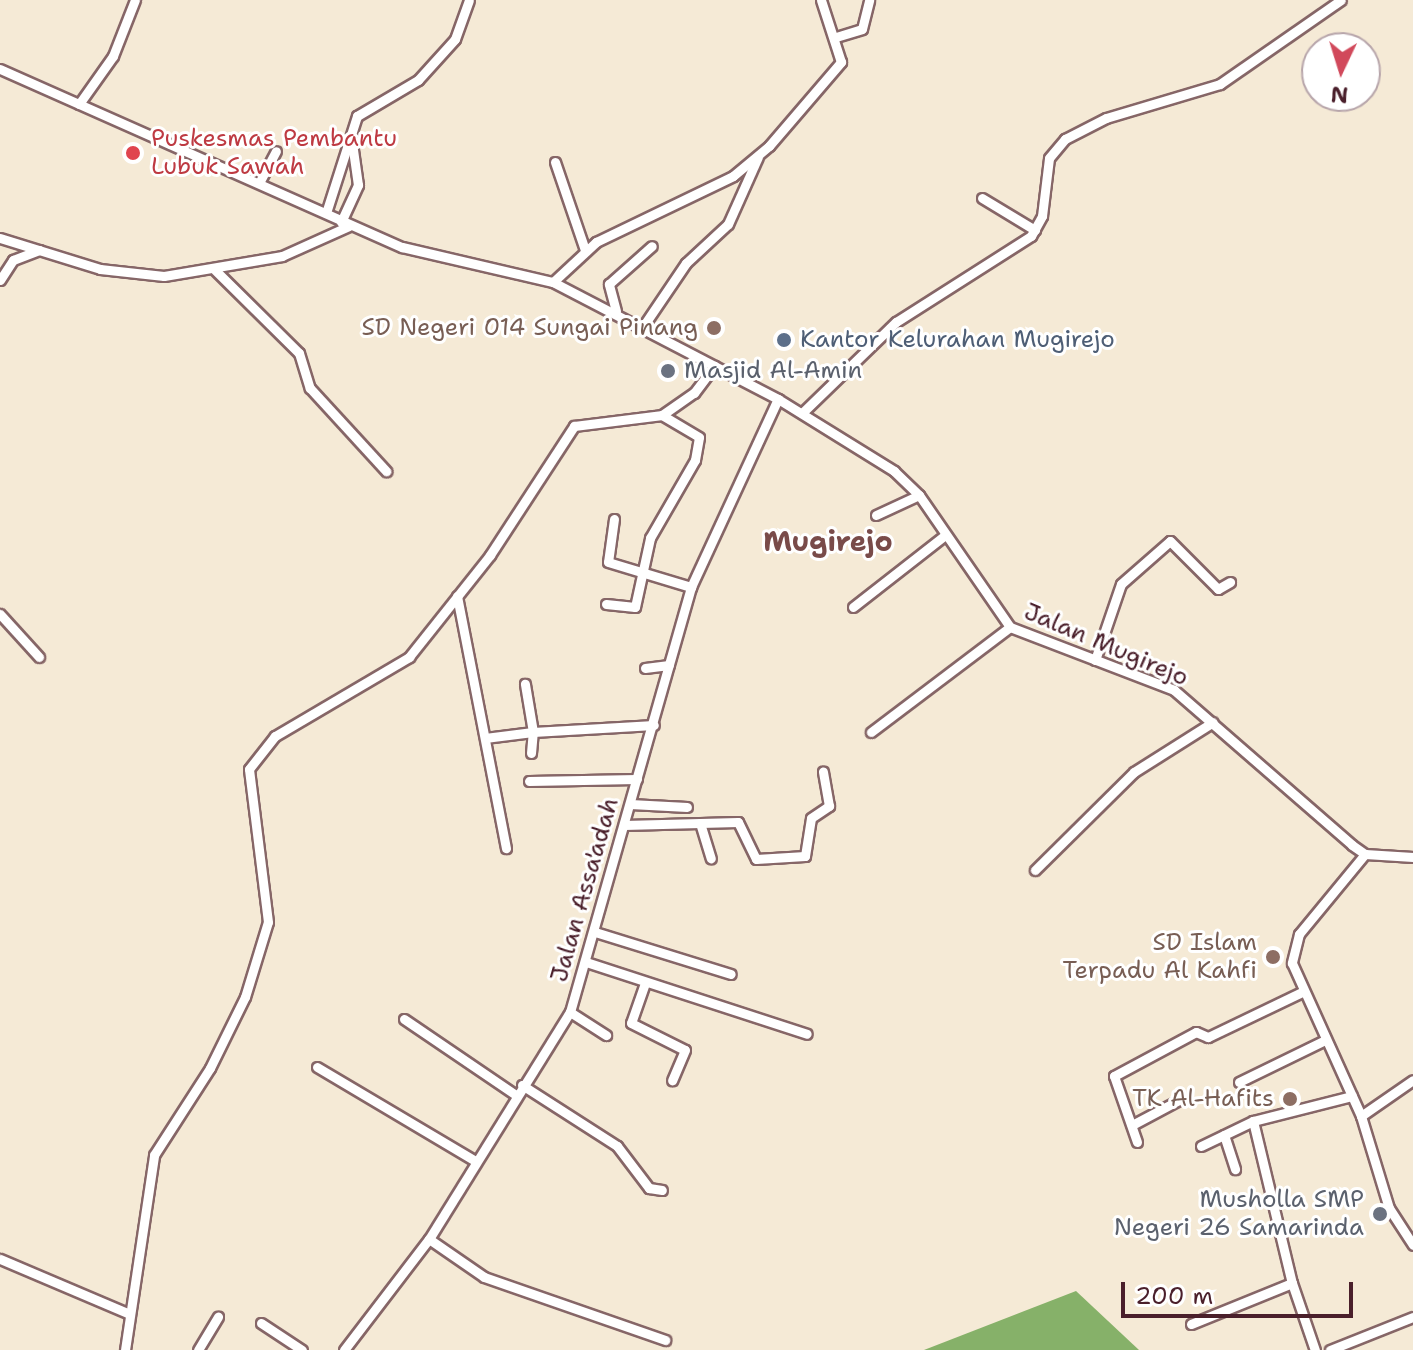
<!DOCTYPE html>
<style>
body{margin:0}
#map{position:relative;width:1413px;height:1350px;overflow:hidden;background:#f5ead6;font-family:"Shantell Sans",sans-serif}
div>[style]{position:absolute}
.forest>*{inset:0;background:#86b169}
.roads{filter:drop-shadow(2px 0 #866667) drop-shadow(-2px 0 #866667) drop-shadow(0 2px #866667) drop-shadow(0 -2px #866667)}
.minor>*{height:9px;margin:-4.5px;padding:0 4.5px;transform-origin:4.5px;border-radius:4.5px;background:#fff}
.dots>*{width:22px;height:22px;translate:-50% -50%;box-sizing:border-box;border:4px solid #fff;border-radius:50%}
span{translate:-50% -50%;white-space:nowrap;text-align:center;line-height:1.15;-webkit-text-stroke:6px #fff;paint-order:stroke}
.health-label{font-size:24px;color:#be3a42}
.left{translate:0 -50%;text-align:left}
.education-label{font-size:24px;color:#785e54}
.right{translate:-100% -50%;text-align:right}
.service-label{font-size:24px;color:#4e5e75}
.worship-label{font-size:24px;color:#5b616d}
.street-label{font-size:24px;color:#4a1f2b}
.quarter-label{font-size:28px;color:#794b49;font-weight:700}
.north{position:absolute;left:1301px;top:32px;width:80px;height:80px;box-sizing:border-box;background:#fff;border:2px solid #b7a5aa;border-radius:50%;rotate:184deg;font-size:22px;font-weight:700;line-height:32px;text-align:center;color:#4a1f2b}
.north::after{content:'';display:block;margin:auto;width:28px;height:36px;background:#d1495b;clip-path:polygon(50% 0,100% 100%,50% 72%,0 100%)}
.scale{position:absolute;left:1121px;top:1282px;width:232px;height:36px;box-sizing:border-box;border:4px solid #4a1f2b;border-top:0;padding-left:10px;font-size:24px;line-height:28px;white-space:nowrap;color:#4a1f2b;-webkit-text-stroke:6px #fff;paint-order:stroke}
</style>
<div id="map">
<div class="forest">
<i style="clip-path:polygon(1076px 1291px,1139px 1350px,924px 1350px)"></i>
</div>
<div class="roads">
<div class="minor">
<i style="left:836px;top:37px;width:27px;rotate:-17deg"></i>
<i style="left:862px;top:29px;width:30px;rotate:-76deg"></i>
<i style="left:0;top:69px;width:440px;rotate:23.9deg"></i>
<i style="left:402px;top:247px;width:155px;rotate:13.1deg"></i>
<i style="left:553px;top:282px;width:254px;rotate:27.5deg"></i>
<i style="left:778px;top:399px;width:137px;rotate:31.8deg"></i>
<i style="left:894px;top:471px;width:35px;rotate:44deg"></i>
<i style="left:919px;top:495px;width:160px;rotate:55.4deg"></i>
<i style="left:1010px;top:627px;width:176px;rotate:21deg"></i>
<i style="left:1174px;top:690px;width:236px;rotate:41deg"></i>
<i style="left:1352px;top:845px;width:16px;rotate:35deg"></i>
<i style="left:1365px;top:854px;width:48px;rotate:3.6deg"></i>
<i style="left:79px;top:104px;width:59px;rotate:-54.7deg"></i>
<i style="left:113px;top:56px;width:60px;rotate:-68.6deg"></i>
<i style="left:555px;top:162px;width:93px;rotate:71.2deg"></i>
<i style="left:259px;top:183px;width:36px;rotate:-62deg"></i>
<i style="left:982px;top:198px;width:62px;rotate:31.1deg"></i>
<i style="left:326px;top:213px;width:102px;rotate:-72.3deg"></i>
<i style="left:357px;top:116px;width:71px;rotate:-30.5deg"></i>
<i style="left:418px;top:80px;width:55px;rotate:-47.9deg"></i>
<i style="left:455px;top:39px;width:41px;rotate:-70.3deg"></i>
<i style="left:341px;top:222px;width:41px;rotate:-65.3deg"></i>
<i style="left:358px;top:185px;width:49px;rotate:-98.1deg"></i>
<i style="left:0;top:238px;width:105px;rotate:17.2deg"></i>
<i style="left:100px;top:269px;width:64px;rotate:6.2deg"></i>
<i style="left:164px;top:276px;width:120px;rotate:-9.6deg"></i>
<i style="left:282px;top:256px;width:73px;rotate:-24.1deg"></i>
<i style="left:215px;top:270px;width:118px;rotate:44.7deg"></i>
<i style="left:299px;top:353px;width:37px;rotate:73deg"></i>
<i style="left:310px;top:388px;width:113px;rotate:47.5deg"></i>
<i style="left:0;top:280px;width:24px;rotate:-57deg"></i>
<i style="left:13px;top:260px;width:28px;rotate:-21deg"></i>
<i style="left:553px;top:282px;width:59px;rotate:-42.9deg"></i>
<i style="left:596px;top:242px;width:152px;rotate:-25.7deg"></i>
<i style="left:733px;top:176px;width:47px;rotate:-39.8deg"></i>
<i style="left:769px;top:146px;width:111px;rotate:-49.4deg"></i>
<i style="left:841px;top:62px;width:65px;rotate:-107.9deg"></i>
<i style="left:616px;top:311px;width:28px;rotate:-105deg"></i>
<i style="left:609px;top:284px;width:57px;rotate:-41.5deg"></i>
<i style="left:644px;top:325px;width:75px;rotate:-55.9deg"></i>
<i style="left:686px;top:263px;width:57px;rotate:-42.9deg"></i>
<i style="left:728px;top:224px;width:73px;rotate:-65.9deg"></i>
<i style="left:802px;top:413px;width:131px;rotate:-44.1deg"></i>
<i style="left:896px;top:322px;width:160px;rotate:-32.5deg"></i>
<i style="left:1031px;top:236px;width:23px;rotate:-61deg"></i>
<i style="left:1042px;top:216px;width:58px;rotate:-83.1deg"></i>
<i style="left:1049px;top:158px;width:25px;rotate:-50deg"></i>
<i style="left:1065px;top:139px;width:46px;rotate:-27.1deg"></i>
<i style="left:1106px;top:118px;width:119px;rotate:-16.6deg"></i>
<i style="left:1220px;top:84px;width:147px;rotate:-34.8deg"></i>
<i style="left:876px;top:515px;width:47px;rotate:-24.9deg"></i>
<i style="left:614px;top:519px;width:43px;rotate:97.9deg"></i>
<i style="left:608px;top:562px;width:87px;rotate:16.8deg"></i>
<i style="left:457px;top:596px;width:257px;rotate:79deg"></i>
<i style="left:606px;top:604px;width:29px;rotate:6deg"></i>
<i style="left:635px;top:607px;width:71px;rotate:-77.7deg"></i>
<i style="left:650px;top:538px;width:90px;rotate:-60deg"></i>
<i style="left:695px;top:460px;width:23px;rotate:-80deg"></i>
<i style="left:699px;top:437px;width:43px;rotate:-149.3deg"></i>
<i style="left:853px;top:607px;width:117px;rotate:-38deg"></i>
<i style="left:0;top:614px;width:58px;rotate:47.8deg"></i>
<i style="left:1095px;top:660px;width:80px;rotate:-71.1deg"></i>
<i style="left:1121px;top:584px;width:65px;rotate:-41.3deg"></i>
<i style="left:1170px;top:541px;width:68px;rotate:45deg"></i>
<i style="left:1218px;top:589px;width:14px;rotate:-30deg"></i>
<i style="left:645px;top:668px;width:24px;rotate:-7deg"></i>
<i style="left:871px;top:732px;width:174px;rotate:-37.1deg"></i>
<i style="left:485px;top:738px;width:48px;rotate:-7.1deg"></i>
<i style="left:533px;top:732px;width:49px;rotate:-99.5deg"></i>
<i style="left:531px;top:753px;width:21px;rotate:-85deg"></i>
<i style="left:533px;top:732px;width:121px;rotate:-3.3deg"></i>
<i style="left:529px;top:781px;width:108px;rotate:-1.1deg"></i>
<i style="left:630px;top:804px;width:57px;rotate:3deg"></i>
<i style="left:700px;top:823px;width:37px;rotate:73deg"></i>
<i style="left:624px;top:825px;width:114px;rotate:-1.5deg"></i>
<i style="left:738px;top:822px;width:41px;rotate:64.1deg"></i>
<i style="left:756px;top:859px;width:49px;rotate:-3.5deg"></i>
<i style="left:805px;top:856px;width:38px;rotate:-81deg"></i>
<i style="left:811px;top:818px;width:22px;rotate:-34deg"></i>
<i style="left:829px;top:806px;width:35px;rotate:-100deg"></i>
<i style="left:1365px;top:854px;width:104px;rotate:129.5deg"></i>
<i style="left:1299px;top:934px;width:30px;rotate:104deg"></i>
<i style="left:1292px;top:963px;width:168px;rotate:65.7deg"></i>
<i style="left:1361px;top:1116px;width:96px;rotate:73.1deg"></i>
<i style="left:1389px;top:1208px;width:44px;rotate:57deg"></i>
<i style="left:1035px;top:870px;width:139px;rotate:-44.7deg"></i>
<i style="left:1134px;top:772px;width:93px;rotate:-32.3deg"></i>
<i style="left:595px;top:932px;width:142px;rotate:17.2deg"></i>
<i style="left:586px;top:962px;width:232px;rotate:18deg"></i>
<i style="left:645px;top:983px;width:42px;rotate:109.3deg"></i>
<i style="left:631px;top:1023px;width:60px;rotate:26.6deg"></i>
<i style="left:685px;top:1050px;width:33px;rotate:113deg"></i>
<i style="left:570px;top:1012px;width:43px;rotate:32.6deg"></i>
<i style="left:404px;top:1019px;width:135px;rotate:34.2deg"></i>
<i style="left:317px;top:1067px;width:184px;rotate:30.7deg"></i>
<i style="left:1239px;top:1082px;width:93px;rotate:-26deg"></i>
<i style="left:522px;top:1085px;width:113px;rotate:32.7deg"></i>
<i style="left:617px;top:1146px;width:53px;rotate:52.7deg"></i>
<i style="left:649px;top:1188px;width:13px;rotate:9deg"></i>
<i style="left:1361px;top:1116px;width:63px;rotate:-34.7deg"></i>
<i style="left:1253px;top:1121px;width:167px;rotate:76.5deg"></i>
<i style="left:1132px;top:1125px;width:53px;rotate:-28deg"></i>
<i style="left:1224px;top:1135px;width:36px;rotate:72deg"></i>
<i style="left:1137px;top:1142px;width:70px;rotate:-109.2deg"></i>
<i style="left:1114px;top:1076px;width:93px;rotate:-28.2deg"></i>
<i style="left:1196px;top:1032px;width:13px;rotate:23deg"></i>
<i style="left:1208px;top:1037px;width:104px;rotate:-25.6deg"></i>
<i style="left:1201px;top:1146px;width:58px;rotate:-25.7deg"></i>
<i style="left:1253px;top:1121px;width:102px;rotate:-14.2deg"></i>
<i style="left:429px;top:1239px;width:67px;rotate:34.6deg"></i>
<i style="left:484px;top:1277px;width:192px;rotate:19.2deg"></i>
<i style="left:0;top:1259px;width:138px;rotate:23deg"></i>
<i style="left:261px;top:1323px;width:49px;rotate:33.4deg"></i>
<i style="left:1191px;top:1324px;width:109px;rotate:-22.1deg"></i>
<i style="left:1292px;top:1283px;width:71px;rotate:71.1deg"></i>
<i style="left:125px;top:1350px;width:197px;rotate:-81.5deg"></i>
<i style="left:154px;top:1155px;width:103px;rotate:-57.2deg"></i>
<i style="left:210px;top:1068px;width:79px;rotate:-63.8deg"></i>
<i style="left:245px;top:997px;width:78px;rotate:-73deg"></i>
<i style="left:268px;top:922px;width:154px;rotate:-97.1deg"></i>
<i style="left:249px;top:769px;width:42px;rotate:-51.8deg"></i>
<i style="left:275px;top:736px;width:156px;rotate:-30.5deg"></i>
<i style="left:409px;top:657px;width:130px;rotate:-51.5deg"></i>
<i style="left:490px;top:555px;width:154px;rotate:-56.9deg"></i>
<i style="left:574px;top:426px;width:89px;rotate:-7.1deg"></i>
<i style="left:662px;top:415px;width:39px;rotate:-35deg"></i>
<i style="left:694px;top:393px;width:34px;rotate:-53deg"></i>
<i style="left:198px;top:1350px;width:39px;rotate:-59deg"></i>
<i style="left:344px;top:1350px;width:140px;rotate:-52.6deg"></i>
<i style="left:429px;top:1239px;width:267px;rotate:-58.2deg"></i>
<i style="left:570px;top:1012px;width:442px;rotate:-74.1deg"></i>
<i style="left:691px;top:587px;width:207px;rotate:-65.2deg"></i>
<i style="left:1330px;top:1350px;width:89px;rotate:-21.7deg"></i>
</div>
</div>
<div class="dots">
<i style="left:133px;top:153px;background:#e0444e"></i>
<i style="left:714px;top:328px;background:#8d6e63"></i>
<i style="left:784px;top:340px;background:#5c6f8a"></i>
<i style="left:668px;top:371px;background:#6b7280"></i>
<i style="left:1273px;top:957px;background:#8d6e63"></i>
<i style="left:1290px;top:1099px;background:#8d6e63"></i>
<i style="left:1380px;top:1214px;background:#6b7280"></i>
</div>
<div class="health-label">
<span class="left" style="left:151px;top:153px">Puskesmas Pembantu<br>Lubuk Sawah</span>
</div>
<div class="education-label">
<span class="right" style="left:698px;top:328px">SD Negeri 014 Sungai Pinang</span>
<span class="right" style="left:1257px;top:957px">SD Islam<br>Terpadu Al Kahfi</span>
<span class="right" style="left:1274px;top:1099px">TK Al-Hafits</span>
</div>
<div class="service-label">
<span class="left" style="left:800px;top:340px">Kantor Kelurahan Mugirejo</span>
</div>
<div class="worship-label">
<span class="left" style="left:684px;top:371px">Masjid Al-Amin</span>
<span class="right" style="left:1364px;top:1214px">Musholla SMP<br>Negeri 26 Samarinda</span>
</div>
<div class="street-label">
<span style="left:1106px;top:645px;rotate:23deg">Jalan Mugirejo</span>
<span style="left:585px;top:890px;rotate:-74deg">Jalan Assa'adah</span>
</div>
<div class="quarter-label">
<span style="left:828px;top:541px">Mugirejo</span>
</div>
<div class="north">N</div>
<div class="scale">200 m</div>
</div>
